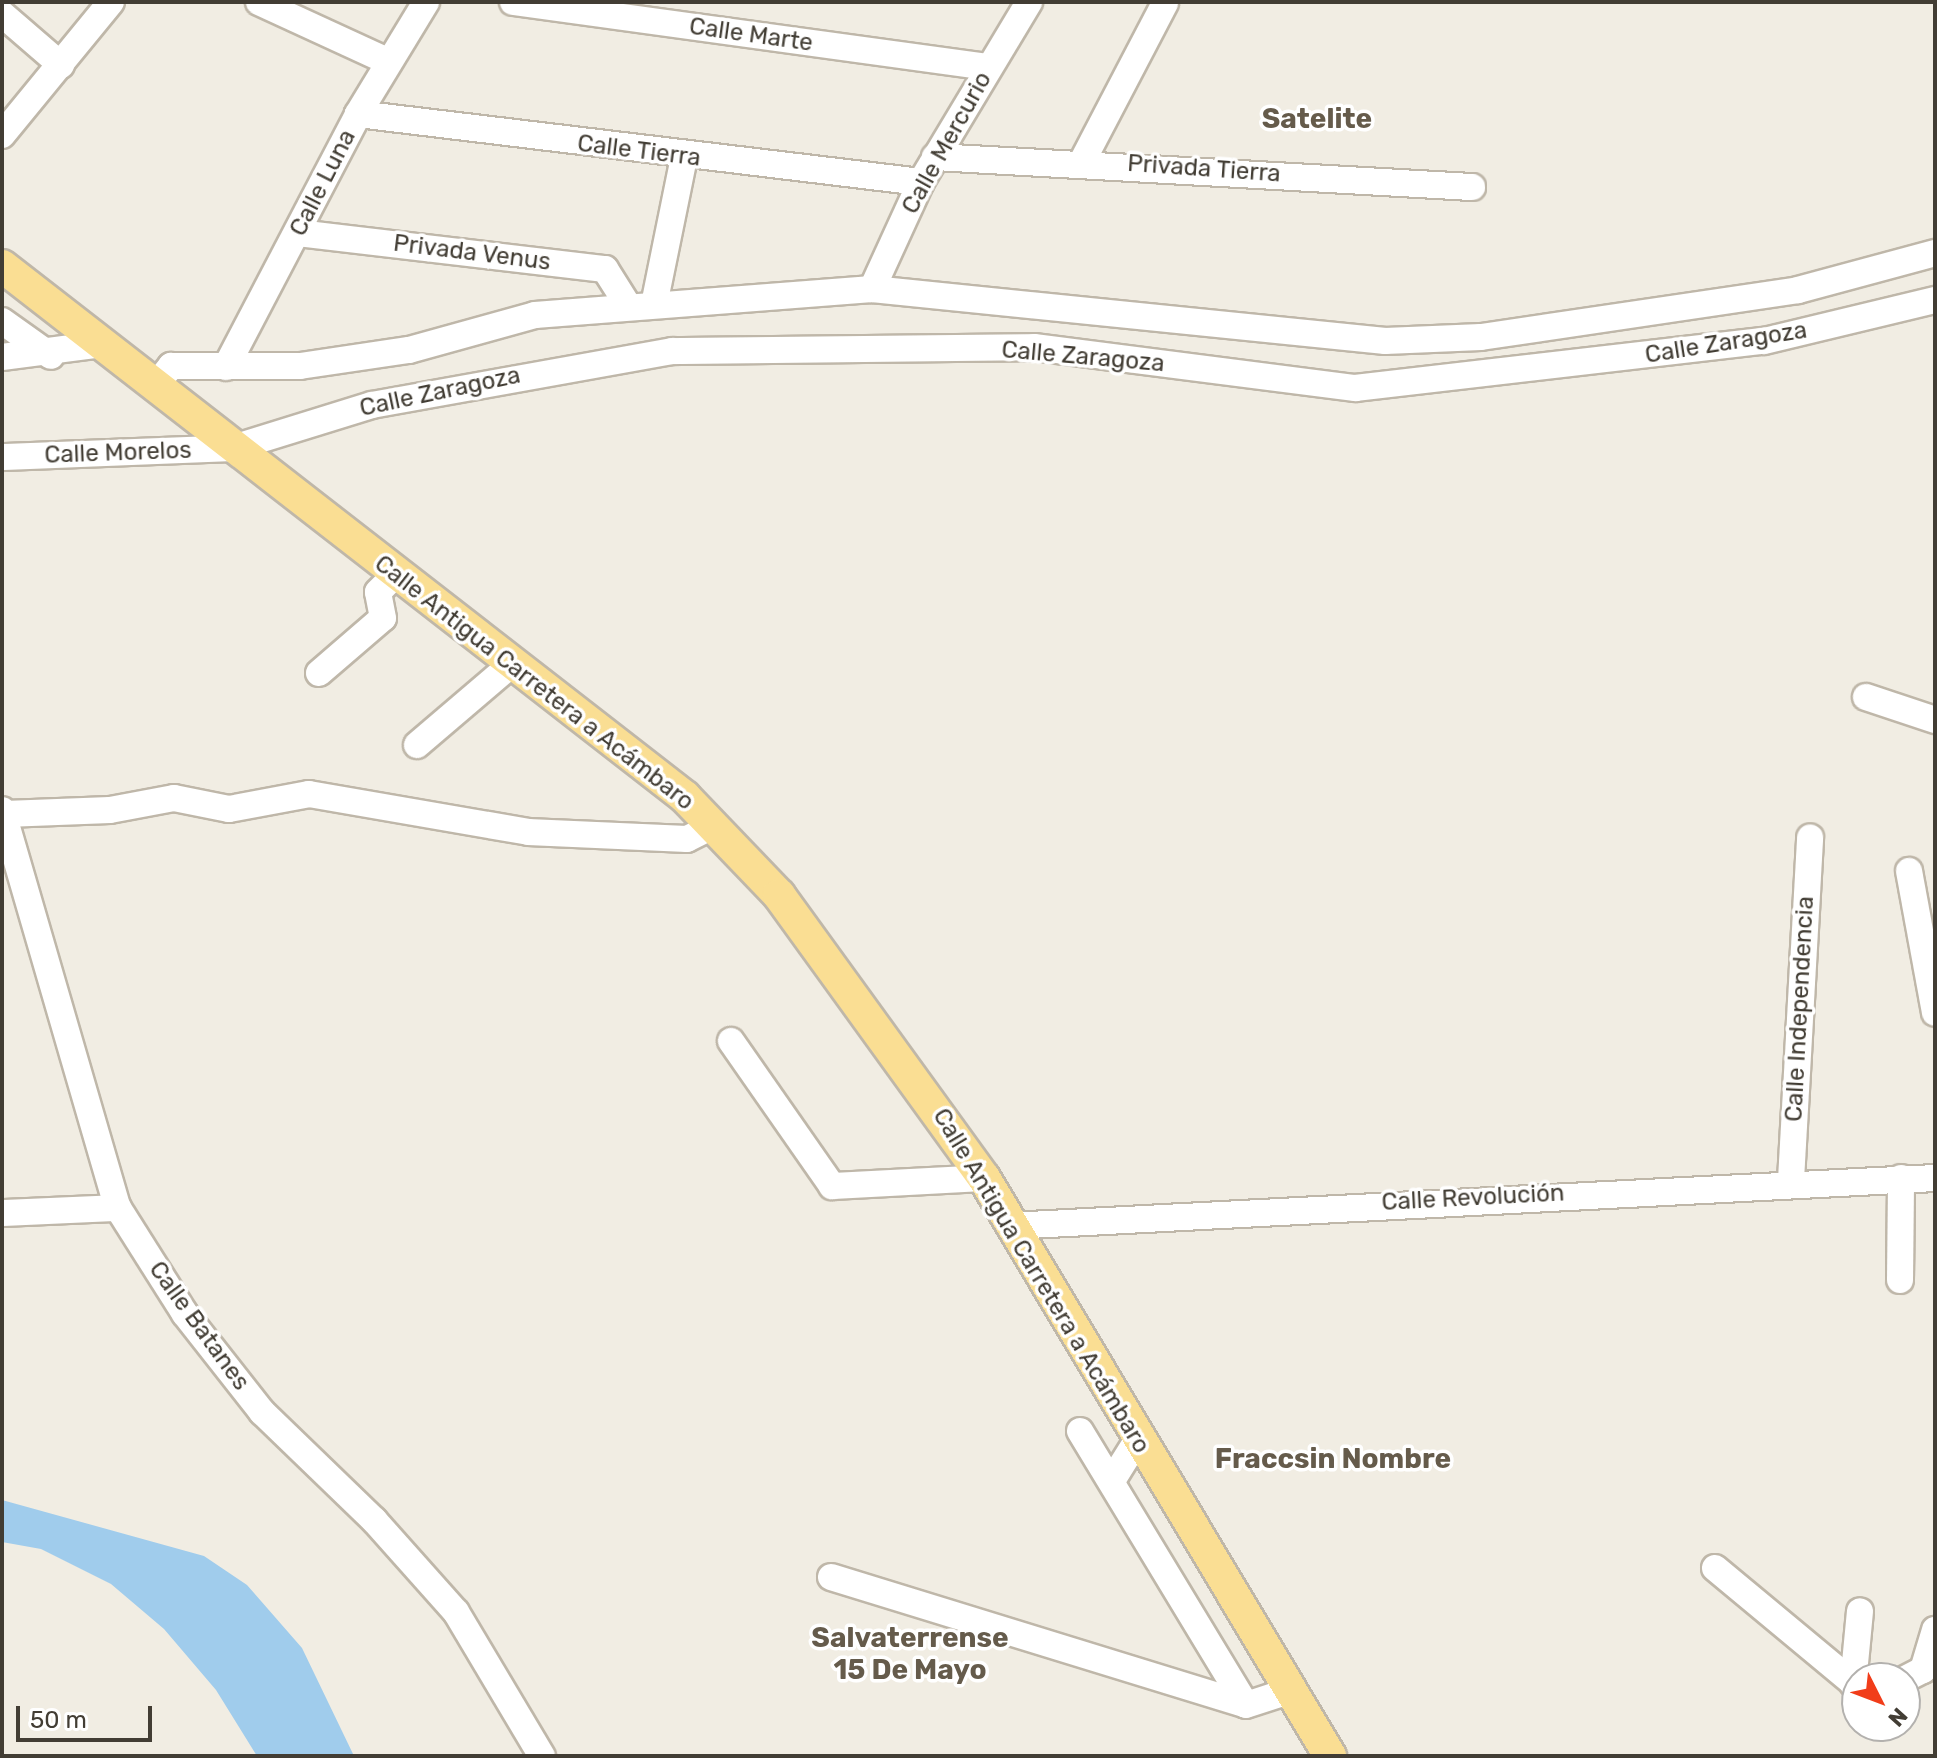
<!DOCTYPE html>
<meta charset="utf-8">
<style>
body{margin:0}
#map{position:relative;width:1937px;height:1758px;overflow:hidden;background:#f1ede3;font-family:Rubik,sans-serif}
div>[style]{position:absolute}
.water>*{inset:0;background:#a0ccec}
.roads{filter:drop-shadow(2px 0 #bfb7a9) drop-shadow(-2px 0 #bfb7a9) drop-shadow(0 2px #bfb7a9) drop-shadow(0 -2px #bfb7a9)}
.minor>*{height:26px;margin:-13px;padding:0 13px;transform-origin:13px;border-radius:13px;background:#fff}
.major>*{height:32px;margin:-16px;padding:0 16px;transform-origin:16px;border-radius:16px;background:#fade93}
span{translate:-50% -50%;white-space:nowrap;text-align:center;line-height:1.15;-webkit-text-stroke:7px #fff;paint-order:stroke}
.street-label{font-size:24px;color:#423d34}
.quarter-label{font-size:28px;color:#655b4b;font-weight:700}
.frame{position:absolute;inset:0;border:4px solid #423d34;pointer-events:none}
.north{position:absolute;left:1841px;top:1662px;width:80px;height:80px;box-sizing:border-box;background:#fff;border:2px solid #b3b1ae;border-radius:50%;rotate:132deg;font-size:22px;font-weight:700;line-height:32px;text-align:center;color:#423d34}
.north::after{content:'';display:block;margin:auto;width:28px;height:36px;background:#f13d1a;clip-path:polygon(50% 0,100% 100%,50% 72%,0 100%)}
.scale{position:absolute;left:16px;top:1706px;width:136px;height:36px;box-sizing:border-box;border:4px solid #423d34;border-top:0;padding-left:10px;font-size:24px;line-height:28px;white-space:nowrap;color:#423d34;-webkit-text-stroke:6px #fff;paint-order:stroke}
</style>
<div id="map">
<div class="water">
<i style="clip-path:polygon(2px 1500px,204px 1556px,247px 1585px,302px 1648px,354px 1756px,257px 1756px,216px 1690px,164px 1629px,111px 1584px,41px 1549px,2px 1542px)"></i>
</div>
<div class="roads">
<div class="minor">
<i style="left:259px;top:2px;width:141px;rotate:24.7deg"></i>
<i style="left:513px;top:2px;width:480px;rotate:7.8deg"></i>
<i style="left:2px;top:14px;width:78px;rotate:40.8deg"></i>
<i style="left:358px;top:114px;width:567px;rotate:6.89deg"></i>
<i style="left:2px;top:135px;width:172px;rotate:-50.7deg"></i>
<i style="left:935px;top:157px;width:538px;rotate:3.2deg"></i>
<i style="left:1083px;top:160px;width:177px;rotate:-62.4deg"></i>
<i style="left:298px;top:233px;width:309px;rotate:6.7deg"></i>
<i style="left:605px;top:269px;width:41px;rotate:57.8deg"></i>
<i style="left:872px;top:289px;width:118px;rotate:-65.4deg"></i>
<i style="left:921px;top:182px;width:210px;rotate:-59deg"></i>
<i style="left:655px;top:300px;width:145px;rotate:-78.5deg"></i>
<i style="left:2px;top:321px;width:60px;rotate:35.5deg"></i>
<i style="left:2px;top:357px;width:101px;rotate:-7.4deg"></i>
<i style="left:226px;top:367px;width:285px;rotate:-62.4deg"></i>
<i style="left:358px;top:114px;width:131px;rotate:-58.7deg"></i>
<i style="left:155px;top:386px;width:26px;rotate:-51deg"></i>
<i style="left:171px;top:366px;width:129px"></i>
<i style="left:300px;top:366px;width:110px;rotate:-8.4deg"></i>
<i style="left:409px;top:350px;width:131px;rotate:-15.5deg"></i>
<i style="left:535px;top:315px;width:338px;rotate:-4.4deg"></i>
<i style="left:872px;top:289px;width:516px;rotate:5.79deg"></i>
<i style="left:1385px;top:341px;width:96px;rotate:-2.4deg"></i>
<i style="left:1481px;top:337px;width:320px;rotate:-8.4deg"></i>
<i style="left:1798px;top:290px;width:142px;rotate:-15.1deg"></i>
<i style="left:2px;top:457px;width:231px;rotate:-2.2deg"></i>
<i style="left:233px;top:448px;width:145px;rotate:-17.2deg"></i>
<i style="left:372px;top:405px;width:305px;rotate:-10.2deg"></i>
<i style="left:672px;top:351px;width:362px;rotate:-0.6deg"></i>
<i style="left:1034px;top:347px;width:324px;rotate:7.3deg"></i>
<i style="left:1355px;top:388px;width:412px;rotate:-6.6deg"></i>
<i style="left:1764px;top:341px;width:176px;rotate:-13.5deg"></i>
<i style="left:319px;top:673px;width:84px;rotate:-40.7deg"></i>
<i style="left:383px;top:618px;width:26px;rotate:-101deg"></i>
<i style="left:378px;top:592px;width:24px;rotate:-45deg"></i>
<i style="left:1866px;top:697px;width:73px;rotate:18.4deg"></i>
<i style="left:417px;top:745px;width:125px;rotate:-40.5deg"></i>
<i style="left:2px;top:810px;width:415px;rotate:73.8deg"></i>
<i style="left:118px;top:1208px;width:125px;rotate:57.7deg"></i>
<i style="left:185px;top:1314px;width:125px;rotate:51.8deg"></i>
<i style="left:262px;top:1412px;width:156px;rotate:44deg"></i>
<i style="left:374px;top:1520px;width:123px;rotate:48.3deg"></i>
<i style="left:456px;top:1612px;width:168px;rotate:59.2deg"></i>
<i style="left:5px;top:814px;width:105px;rotate:-2.2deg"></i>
<i style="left:110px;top:810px;width:65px;rotate:-10.6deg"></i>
<i style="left:174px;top:798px;width:56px;rotate:11.3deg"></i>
<i style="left:229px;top:809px;width:81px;rotate:-10.6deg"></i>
<i style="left:309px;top:794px;width:222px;rotate:9.8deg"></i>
<i style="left:528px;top:832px;width:159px;rotate:2.5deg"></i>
<i style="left:687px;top:839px;width:30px;rotate:-27deg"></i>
<i style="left:1909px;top:871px;width:144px;rotate:79.6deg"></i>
<i style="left:731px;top:1041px;width:177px;rotate:55.1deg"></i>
<i style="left:832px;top:1186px;width:152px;rotate:-3deg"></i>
<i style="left:1791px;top:1180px;width:343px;rotate:-86.8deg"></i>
<i style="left:2px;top:1213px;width:116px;rotate:-2.5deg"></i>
<i style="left:1010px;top:1226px;width:926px;rotate:-2.97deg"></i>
<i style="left:1900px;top:1280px;width:102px;rotate:-89.4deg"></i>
<i style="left:1080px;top:1431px;width:320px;rotate:58.8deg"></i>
<i style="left:1113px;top:1479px;width:47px;rotate:-58deg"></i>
<i style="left:1715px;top:1568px;width:185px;rotate:39.7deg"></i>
<i style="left:831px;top:1577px;width:434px;rotate:17.1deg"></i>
<i style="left:1246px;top:1705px;width:48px;rotate:-18.1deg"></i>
<i style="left:1905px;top:1679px;width:20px;rotate:-27deg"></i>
<i style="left:1923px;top:1670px;width:42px;rotate:-73.3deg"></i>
<i style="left:1853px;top:1684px;width:73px;rotate:-84.5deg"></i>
</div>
<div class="major">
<i style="left:2px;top:266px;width:865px;rotate:37.86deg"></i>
<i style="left:685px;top:797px;width:136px;rotate:46.2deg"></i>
<i style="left:779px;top:895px;width:349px;rotate:54.1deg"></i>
<i style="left:984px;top:1178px;width:674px;rotate:59.09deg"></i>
</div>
</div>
<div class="street-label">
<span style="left:751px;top:35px;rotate:8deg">Calle Marte</span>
<span style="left:947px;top:143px;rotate:-61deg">Calle Mercurio</span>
<span style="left:639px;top:151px;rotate:7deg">Calle Tierra</span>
<span style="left:1204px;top:169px;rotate:4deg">Privada Tierra</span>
<span style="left:323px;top:183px;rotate:-63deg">Calle Luna</span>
<span style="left:472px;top:253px;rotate:7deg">Privada Venus</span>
<span style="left:1726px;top:343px;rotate:-9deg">Calle Zaragoza</span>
<span style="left:1083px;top:357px;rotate:5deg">Calle Zaragoza</span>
<span style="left:440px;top:392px;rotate:-12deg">Calle Zaragoza</span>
<span style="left:118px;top:453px;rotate:-2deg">Calle Morelos</span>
<span style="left:534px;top:683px;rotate:38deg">Calle Antigua Carretera a Acámbaro</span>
<span style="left:1800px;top:1009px;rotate:-87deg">Calle Independencia</span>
<span style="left:1473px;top:1198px;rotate:-3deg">Calle Revolución</span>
<span style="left:1041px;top:1281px;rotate:59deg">Calle Antigua Carretera a Acámbaro</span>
<span style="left:199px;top:1326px;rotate:54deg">Calle Batanes</span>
</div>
<div class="quarter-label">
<span style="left:1317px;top:119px">Satelite</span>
<span style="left:1333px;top:1459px">Fraccsin Nombre</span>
<span style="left:910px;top:1654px">Salvaterrense<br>15 De Mayo</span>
</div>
<div class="frame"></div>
<div class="north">N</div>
<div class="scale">50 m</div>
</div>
